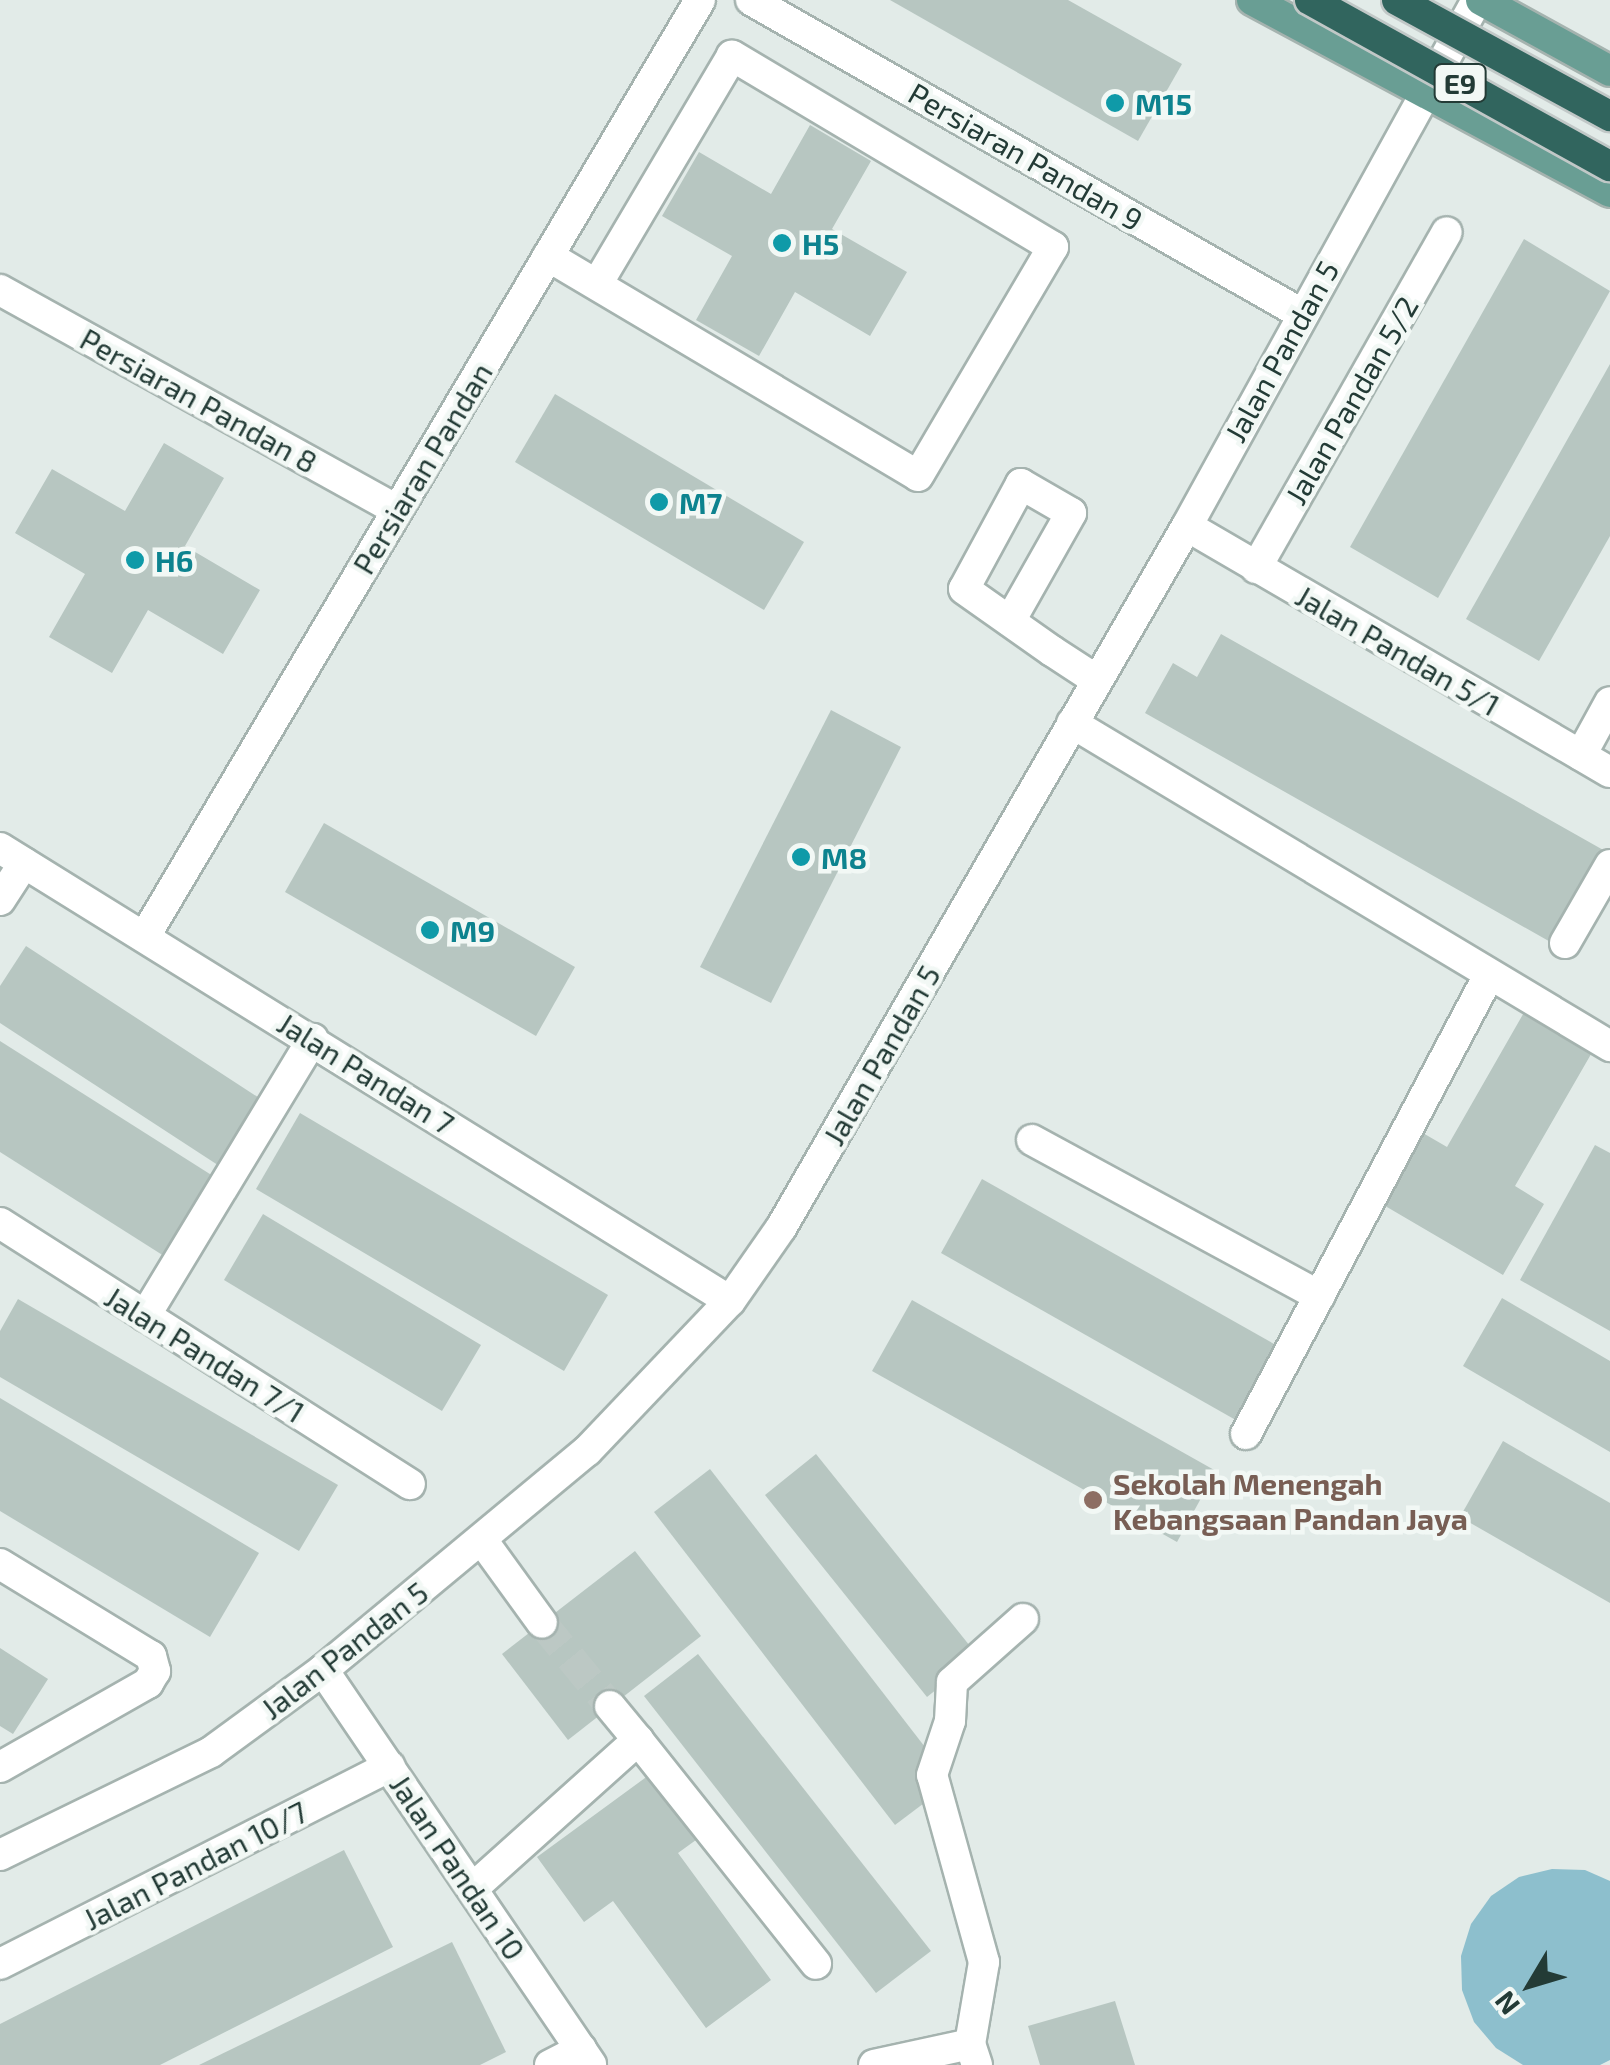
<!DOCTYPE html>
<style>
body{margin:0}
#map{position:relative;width:1610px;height:2065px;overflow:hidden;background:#e2ebe8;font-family:"Exo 2",sans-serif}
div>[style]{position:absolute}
.water>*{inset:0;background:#8dbfcd}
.building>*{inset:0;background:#b7c6c1}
.minor-tunnel>*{height:30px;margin-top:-15px;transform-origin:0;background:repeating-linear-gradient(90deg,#bcc8c4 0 30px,transparent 0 45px)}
.roads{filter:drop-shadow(2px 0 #a5b3af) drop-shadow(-2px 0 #a5b3af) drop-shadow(0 2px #a5b3af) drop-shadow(0 -2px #a5b3af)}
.minor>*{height:30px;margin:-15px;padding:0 15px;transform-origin:15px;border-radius:15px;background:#fff}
.major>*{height:30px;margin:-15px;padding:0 15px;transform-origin:15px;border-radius:15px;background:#699e94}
.bridges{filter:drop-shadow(2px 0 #c1c8c7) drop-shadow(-2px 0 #c1c8c7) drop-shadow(0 2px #c1c8c7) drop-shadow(0 -2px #c1c8c7)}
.highway-bridge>*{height:30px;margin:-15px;padding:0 15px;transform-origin:15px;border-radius:15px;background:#31655e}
.dots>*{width:28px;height:28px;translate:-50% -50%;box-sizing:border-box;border:5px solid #f2f8f5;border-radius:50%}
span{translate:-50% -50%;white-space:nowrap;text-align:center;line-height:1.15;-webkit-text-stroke:9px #f2f8f5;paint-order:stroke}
.shield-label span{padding:2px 8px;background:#f2f8f5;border:2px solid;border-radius:8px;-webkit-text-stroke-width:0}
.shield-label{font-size:28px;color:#233b36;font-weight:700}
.culture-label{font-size:30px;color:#0d838f;font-weight:700}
.left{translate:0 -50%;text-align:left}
.street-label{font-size:30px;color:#233b36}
.education-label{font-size:30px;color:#785e54;font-weight:700}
.north{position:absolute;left:1480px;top:1935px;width:100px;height:100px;-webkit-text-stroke:8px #f2f8f5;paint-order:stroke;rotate:232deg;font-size:28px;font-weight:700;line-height:40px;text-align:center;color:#233b36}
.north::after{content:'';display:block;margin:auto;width:35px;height:45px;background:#233b36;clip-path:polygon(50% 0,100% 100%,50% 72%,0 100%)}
</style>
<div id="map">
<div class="water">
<i style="clip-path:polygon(1552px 1869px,1585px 1870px,1610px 1881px,1610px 2060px,1600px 2065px,1523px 2065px,1496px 2048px,1474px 2022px,1462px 1990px,1461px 1956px,1471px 1924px,1491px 1896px,1519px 1877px)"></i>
</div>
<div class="building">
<i style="clip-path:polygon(890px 0,1068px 0,1182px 64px,1138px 141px)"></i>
<i style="clip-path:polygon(810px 125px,871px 161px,832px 229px,907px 272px,870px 336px,795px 292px,759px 356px,696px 320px,732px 256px,662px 216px,699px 152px,771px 194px)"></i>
<i style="clip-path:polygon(1524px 239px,1610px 291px,1438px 598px,1350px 547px)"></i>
<i style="clip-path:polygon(1610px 364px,1610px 536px,1539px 661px,1466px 619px)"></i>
<i style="clip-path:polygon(555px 394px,804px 542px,764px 610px,515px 462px)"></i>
<i style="clip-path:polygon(164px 443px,224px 478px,185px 546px,260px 590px,223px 654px,148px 610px,112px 673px,49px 637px,85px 574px,15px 533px,52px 469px,125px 511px)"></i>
<i style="clip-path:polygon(1221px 634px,1605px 851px,1554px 944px,1145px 713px,1173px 663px,1197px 677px)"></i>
<i style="clip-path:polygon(831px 710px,901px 747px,771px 1003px,700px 967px)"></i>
<i style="clip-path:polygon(324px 823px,575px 967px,536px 1036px,285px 892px)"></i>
<i style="clip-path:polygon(26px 946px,270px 1105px,227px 1171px,0 1023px,0 986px)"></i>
<i style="clip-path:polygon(1526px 1009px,1594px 1049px,1515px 1186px,1544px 1204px,1503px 1275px,1375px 1200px,1416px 1129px,1447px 1147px)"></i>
<i style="clip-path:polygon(0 1041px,213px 1176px,164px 1256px,0 1152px)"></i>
<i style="clip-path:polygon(300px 1113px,608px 1295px,564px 1371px,256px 1189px)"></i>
<i style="clip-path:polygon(1595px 1145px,1610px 1153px,1610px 1331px,1520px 1280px)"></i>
<i style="clip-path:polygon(982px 1179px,1283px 1349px,1241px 1423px,941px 1253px)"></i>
<i style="clip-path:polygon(263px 1214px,481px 1345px,442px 1411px,224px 1280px)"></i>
<i style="clip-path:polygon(1502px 1298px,1610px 1361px,1610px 1452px,1463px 1366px)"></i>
<i style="clip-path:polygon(18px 1299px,338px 1485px,299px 1551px,0 1377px,0 1331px)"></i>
<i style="clip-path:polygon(912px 1300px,1216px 1471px,1177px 1542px,872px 1371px)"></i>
<i style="clip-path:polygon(0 1398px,259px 1553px,210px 1637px,0 1511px)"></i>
<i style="clip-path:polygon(1503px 1441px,1610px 1503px,1610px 1603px,1460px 1517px)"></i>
<i style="clip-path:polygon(816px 1454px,978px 1656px,927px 1697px,765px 1495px)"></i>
<i style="clip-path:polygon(710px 1469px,952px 1782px,895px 1825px,654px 1512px)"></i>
<i style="clip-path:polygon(635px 1551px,701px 1636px,568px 1740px,502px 1654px)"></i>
<i style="clip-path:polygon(0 1648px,48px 1679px,13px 1734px,0 1726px)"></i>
<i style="clip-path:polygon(698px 1654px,931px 1951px,876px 1993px,644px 1696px)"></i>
<i style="clip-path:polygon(660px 1767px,707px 1832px,678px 1853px,771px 1980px,706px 2028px,613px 1901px,584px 1922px,537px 1857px)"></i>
<i style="clip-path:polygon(344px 1850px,393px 1947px,160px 2065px,0 2065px,0 2024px)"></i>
<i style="clip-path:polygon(452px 1942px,506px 2052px,480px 2065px,199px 2065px)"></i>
<i style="clip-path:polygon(1115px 2001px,1135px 2065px,1040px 2065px,1028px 2026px)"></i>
</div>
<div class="minor-tunnel">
<i style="left:542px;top:1623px;width:107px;rotate:50.7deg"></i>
</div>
<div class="roads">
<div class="minor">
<i style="left:751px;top:0;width:632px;rotate:29.69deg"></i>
<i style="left:548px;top:256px;width:430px;rotate:30.7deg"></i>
<i style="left:918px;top:476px;width:266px;rotate:-59.5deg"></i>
<i style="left:1053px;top:247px;width:374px;rotate:-149.2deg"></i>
<i style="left:732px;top:56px;width:264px;rotate:120.6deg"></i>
<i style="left:0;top:290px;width:454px;rotate:29deg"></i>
<i style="left:1187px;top:526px;width:489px;rotate:30.2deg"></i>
<i style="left:1256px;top:568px;width:386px;rotate:-60.4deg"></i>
<i style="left:1010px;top:621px;width:124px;rotate:-60.5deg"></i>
<i style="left:1071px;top:513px;width:58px;rotate:-149.9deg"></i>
<i style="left:1021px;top:484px;width:119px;rotate:118.5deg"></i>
<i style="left:964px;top:589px;width:108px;rotate:35.2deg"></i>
<i style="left:1052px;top:651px;width:51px;rotate:33.1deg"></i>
<i style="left:1072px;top:723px;width:628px;rotate:30.98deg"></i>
<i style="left:1581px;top:755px;width:60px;rotate:-61.3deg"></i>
<i style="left:0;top:848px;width:859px;rotate:31.82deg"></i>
<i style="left:0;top:900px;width:44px;rotate:-57deg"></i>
<i style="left:145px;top:936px;width:1088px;rotate:-59.33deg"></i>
<i style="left:1565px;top:943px;width:90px;rotate:-60deg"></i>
<i style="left:1032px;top:1140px;width:327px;rotate:28.5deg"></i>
<i style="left:0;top:1223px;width:486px;rotate:32.5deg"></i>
<i style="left:145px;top:1316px;width:324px;rotate:-58.8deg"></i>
<i style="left:1246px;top:1434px;width:519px;rotate:-62.1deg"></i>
<i style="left:482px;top:1540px;width:102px;rotate:54.1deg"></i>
<i style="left:0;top:1564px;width:177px;rotate:31.4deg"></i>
<i style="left:151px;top:1656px;width:16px;rotate:75deg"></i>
<i style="left:155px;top:1671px;width:14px;rotate:120deg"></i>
<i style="left:148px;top:1683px;width:170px;rotate:150.4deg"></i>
<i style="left:323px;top:1670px;width:477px;rotate:55.8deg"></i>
<i style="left:638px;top:1740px;width:286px;rotate:51.5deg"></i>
<i style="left:0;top:1855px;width:235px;rotate:-26deg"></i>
<i style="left:211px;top:1752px;width:139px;rotate:-36.2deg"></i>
<i style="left:323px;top:1670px;width:343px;rotate:-39.7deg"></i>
<i style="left:587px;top:1451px;width:207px;rotate:-46.4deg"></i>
<i style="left:730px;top:1301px;width:89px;rotate:-55.1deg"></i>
<i style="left:781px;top:1228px;width:811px;rotate:-59.96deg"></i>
<i style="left:1187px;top:526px;width:601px;rotate:-61.13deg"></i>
<i style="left:473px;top:1888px;width:222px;rotate:-41.9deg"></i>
<i style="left:638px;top:1740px;width:44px;rotate:-129.5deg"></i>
<i style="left:0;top:1964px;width:437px;rotate:-26.9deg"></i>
<i style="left:550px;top:2065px;width:35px;rotate:-27deg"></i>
<i style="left:874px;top:2065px;width:98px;rotate:-12.3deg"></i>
<i style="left:977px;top:2065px;width:22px;rotate:-108deg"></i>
<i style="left:970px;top:2044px;width:83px;rotate:-80.3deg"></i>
<i style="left:984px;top:1962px;width:194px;rotate:-105.5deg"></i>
<i style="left:932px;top:1775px;width:57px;rotate:-71.6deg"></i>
<i style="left:950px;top:1721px;width:39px;rotate:-87deg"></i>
<i style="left:952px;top:1682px;width:95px;rotate:-41.6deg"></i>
</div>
<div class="major">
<i style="left:1252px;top:0;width:406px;rotate:28.2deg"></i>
<i style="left:1481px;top:0;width:147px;rotate:28.8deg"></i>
</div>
</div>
<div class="bridges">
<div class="highway-bridge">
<i style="left:1310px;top:0;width:343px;rotate:29deg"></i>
<i style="left:1397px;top:0;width:243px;rotate:28.6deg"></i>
</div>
</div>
<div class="dots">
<i style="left:1115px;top:103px;background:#0f9aa8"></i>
<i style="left:782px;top:243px;background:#0f9aa8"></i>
<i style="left:659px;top:502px;background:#0f9aa8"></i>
<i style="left:135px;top:560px;background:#0f9aa8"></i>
<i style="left:801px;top:857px;background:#0f9aa8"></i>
<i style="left:430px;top:930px;background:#0f9aa8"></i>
<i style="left:1093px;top:1500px;background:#8d6e63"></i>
</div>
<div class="shield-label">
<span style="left:1460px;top:83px">E9</span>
</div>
<div class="culture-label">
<span class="left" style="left:1135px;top:103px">M15</span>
<span class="left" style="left:802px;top:243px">H5</span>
<span class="left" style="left:679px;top:502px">M7</span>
<span class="left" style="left:155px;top:560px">H6</span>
<span class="left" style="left:821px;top:857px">M8</span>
<span class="left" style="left:450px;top:930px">M9</span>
</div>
<div class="street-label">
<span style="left:1026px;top:156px;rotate:30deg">Persiaran Pandan 9</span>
<span style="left:1281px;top:351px;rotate:-61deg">Jalan Pandan 5</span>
<span style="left:199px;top:400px;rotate:29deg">Persiaran Pandan 8</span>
<span style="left:1351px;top:400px;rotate:-60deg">Jalan Pandan 5/2</span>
<span style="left:422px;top:468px;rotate:-59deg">Persiaran Pandan</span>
<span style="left:1398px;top:650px;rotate:30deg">Jalan Pandan 5/1</span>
<span style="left:881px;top:1055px;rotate:-60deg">Jalan Pandan 5</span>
<span style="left:366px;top:1073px;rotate:32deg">Jalan Pandan 7</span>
<span style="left:205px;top:1354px;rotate:32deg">Jalan Pandan 7/1</span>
<span style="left:344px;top:1650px;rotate:-38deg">Jalan Pandan 5</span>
<span style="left:195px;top:1865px;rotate:-27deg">Jalan Pandan 10/7</span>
<span style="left:458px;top:1867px;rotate:56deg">Jalan Pandan 10</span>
</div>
<div class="education-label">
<span class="left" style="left:1113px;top:1500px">Sekolah Menengah<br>Kebangsaan Pandan Jaya</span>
</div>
<div class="north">N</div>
</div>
